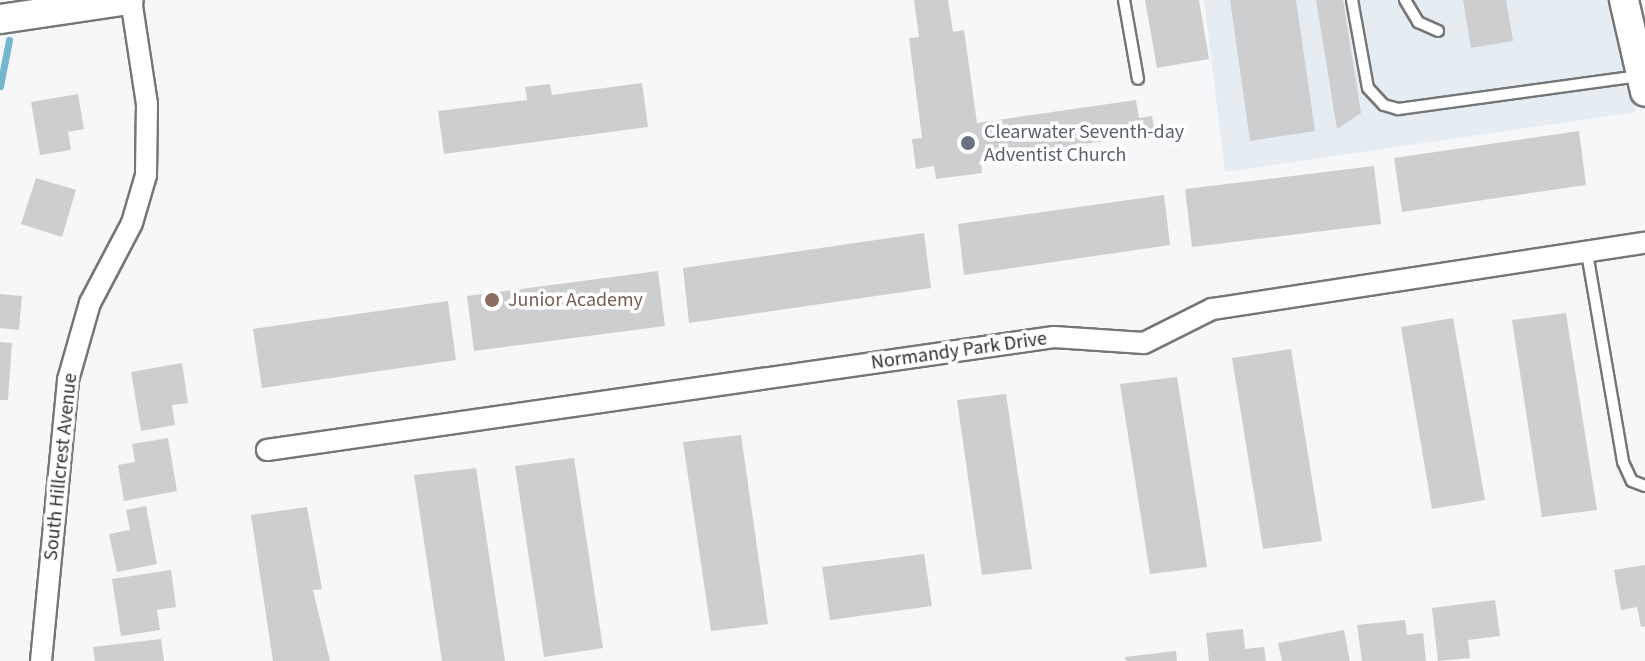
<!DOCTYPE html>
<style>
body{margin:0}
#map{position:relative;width:1645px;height:661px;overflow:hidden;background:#f6f7f8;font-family:"Source Sans 3",sans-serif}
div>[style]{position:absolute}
.built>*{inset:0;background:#e5edf3}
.stream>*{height:7px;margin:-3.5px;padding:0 3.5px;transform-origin:3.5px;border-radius:3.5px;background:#73b7cf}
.building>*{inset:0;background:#cdcecf}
.roads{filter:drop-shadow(2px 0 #757677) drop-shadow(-2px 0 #757677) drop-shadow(0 2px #757677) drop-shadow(0 -2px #757677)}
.lane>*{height:10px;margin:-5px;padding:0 5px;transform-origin:5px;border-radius:5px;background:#fff}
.street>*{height:20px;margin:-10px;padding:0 10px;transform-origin:10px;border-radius:10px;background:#fff}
.secondary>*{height:28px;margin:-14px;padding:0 14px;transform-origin:14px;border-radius:14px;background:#fff}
.dots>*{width:22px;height:22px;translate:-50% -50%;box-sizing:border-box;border:4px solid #fff;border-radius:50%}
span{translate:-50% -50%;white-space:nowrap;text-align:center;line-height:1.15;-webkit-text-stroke:7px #fff;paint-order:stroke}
.worship-label{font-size:20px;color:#5b616d}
.left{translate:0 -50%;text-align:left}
.education-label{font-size:20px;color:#785e54}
.street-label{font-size:20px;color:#303030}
</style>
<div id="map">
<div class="built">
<i style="clip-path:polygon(1204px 0,1611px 0,1636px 112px,1225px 172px)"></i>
</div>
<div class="stream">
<i style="left:0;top:86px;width:47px;rotate:-78.9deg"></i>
</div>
<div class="building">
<i style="clip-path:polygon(914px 0,948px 0,953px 32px,964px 30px,977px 123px,1136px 100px,1139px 118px,1152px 116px,1155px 133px,981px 160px,982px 173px,936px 179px,934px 166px,916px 169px,912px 139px,922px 138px,909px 38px,919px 37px)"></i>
<i style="clip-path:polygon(1145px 0,1199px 0,1209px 59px,1157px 68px)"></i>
<i style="clip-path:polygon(1230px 0,1296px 0,1315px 131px,1250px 141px)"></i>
<i style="clip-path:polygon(1316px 0,1343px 0,1361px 113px,1337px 129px)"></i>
<i style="clip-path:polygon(1463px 0,1506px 0,1513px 41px,1471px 48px)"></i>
<i style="clip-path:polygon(642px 83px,648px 127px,444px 154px,438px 111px,527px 100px,525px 87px,550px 84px,552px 95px)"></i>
<i style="clip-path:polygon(78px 94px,84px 129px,68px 132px,71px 150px,40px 155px,31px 102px)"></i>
<i style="clip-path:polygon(1579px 131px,1586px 185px,1402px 212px,1394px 158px)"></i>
<i style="clip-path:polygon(1374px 166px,1381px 224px,1192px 247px,1185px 189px)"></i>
<i style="clip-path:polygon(36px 178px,76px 190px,62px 237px,21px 224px)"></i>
<i style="clip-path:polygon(1164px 195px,1170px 245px,964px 275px,958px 224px)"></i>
<i style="clip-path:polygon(924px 233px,931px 288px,689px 323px,683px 268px)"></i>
<i style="clip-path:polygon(658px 271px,665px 326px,474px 351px,467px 296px)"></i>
<i style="clip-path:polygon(0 294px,22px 296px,19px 330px,0 328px)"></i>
<i style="clip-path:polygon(448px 301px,456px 360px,262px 388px,253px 329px)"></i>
<i style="clip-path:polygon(1566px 313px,1597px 510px,1542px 517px,1512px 320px)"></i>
<i style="clip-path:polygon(1453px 318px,1485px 500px,1432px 509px,1401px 327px)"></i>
<i style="clip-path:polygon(0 342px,12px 343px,8px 400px,0 400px)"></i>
<i style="clip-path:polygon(1291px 349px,1322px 541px,1263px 549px,1232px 358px)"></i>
<i style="clip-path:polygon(182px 363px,188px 403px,172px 405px,175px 425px,141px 431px,131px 372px)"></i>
<i style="clip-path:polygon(1177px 377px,1207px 567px,1150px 574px,1120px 384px)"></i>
<i style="clip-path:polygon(1006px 394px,1032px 569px,982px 575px,957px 400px)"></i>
<i style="clip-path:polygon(741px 435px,768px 624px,711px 631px,683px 442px)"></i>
<i style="clip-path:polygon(168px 438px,177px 491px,124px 501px,118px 465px,135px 462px,132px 444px)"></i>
<i style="clip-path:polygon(574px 458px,603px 648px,544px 657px,515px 466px)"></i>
<i style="clip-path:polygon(476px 468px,505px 661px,442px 661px,414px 475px)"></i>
<i style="clip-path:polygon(146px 506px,157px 564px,117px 572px,109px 534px,130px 530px,126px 510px)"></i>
<i style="clip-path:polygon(307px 507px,322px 589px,313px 590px,330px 661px,273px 661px,251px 515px)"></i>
<i style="clip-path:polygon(924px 554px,932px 606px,830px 620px,822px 567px)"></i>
<i style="clip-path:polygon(1645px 565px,1645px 626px,1641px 627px,1637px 607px,1621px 610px,1614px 570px)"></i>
<i style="clip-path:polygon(171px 570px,176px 607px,157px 610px,160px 630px,121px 636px,112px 579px)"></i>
<i style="clip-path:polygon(1495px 600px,1500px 636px,1468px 640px,1470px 658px,1438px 661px,1432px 608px)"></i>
<i style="clip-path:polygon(1405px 620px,1407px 635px,1423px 633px,1426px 661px,1362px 661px,1357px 625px)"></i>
<i style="clip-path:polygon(1243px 629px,1245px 649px,1264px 647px,1266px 661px,1209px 661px,1206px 633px)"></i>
<i style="clip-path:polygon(1344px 630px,1350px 661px,1282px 661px,1278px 643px)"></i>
<i style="clip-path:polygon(161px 639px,164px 661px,95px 661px,93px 647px)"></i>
<i style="clip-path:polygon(1176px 651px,1177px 661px,1126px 661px,1125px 657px)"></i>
</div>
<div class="roads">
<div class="lane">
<i style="left:1124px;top:0;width:80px;rotate:80deg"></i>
<i style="left:1352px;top:0;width:89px;rotate:79.7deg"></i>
<i style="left:1368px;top:88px;width:23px;rotate:47deg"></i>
<i style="left:1384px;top:105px;width:15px;rotate:16deg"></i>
<i style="left:1398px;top:109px;width:242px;rotate:-7.8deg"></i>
<i style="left:1405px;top:0;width:26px;rotate:59deg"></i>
<i style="left:1418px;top:22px;width:22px;rotate:24deg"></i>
<i style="left:1587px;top:253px;width:212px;rotate:80.2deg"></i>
<i style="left:1623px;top:462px;width:21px;rotate:65deg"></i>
<i style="left:1632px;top:481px;width:14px;rotate:21deg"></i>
</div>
<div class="street">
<i style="left:267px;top:450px;width:795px;rotate:-8.17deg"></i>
<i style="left:1054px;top:337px;width:90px;rotate:3.8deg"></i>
<i style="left:1144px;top:343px;width:76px;rotate:-26.6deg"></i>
<i style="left:1212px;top:309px;width:438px;rotate:-8.7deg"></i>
<i style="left:41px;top:661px;width:282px;rotate:-84.5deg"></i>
<i style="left:68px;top:380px;width:80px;rotate:-74.1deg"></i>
<i style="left:90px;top:303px;width:90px;rotate:-62.3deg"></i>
<i style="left:132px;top:223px;width:50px;rotate:-73.7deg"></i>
<i style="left:146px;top:175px;width:71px;rotate:-89.2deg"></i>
<i style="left:147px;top:104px;width:105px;rotate:-98.7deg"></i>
</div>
<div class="secondary">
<i style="left:1624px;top:0;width:94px;rotate:77.1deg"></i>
<i style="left:0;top:19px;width:130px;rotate:-8.4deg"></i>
</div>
</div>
<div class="dots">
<i style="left:968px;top:143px;background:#6b7280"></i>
<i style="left:492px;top:300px;background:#8d6e63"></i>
</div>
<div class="worship-label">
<span class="left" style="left:984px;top:144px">Clearwater Seventh-day<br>Adventist Church</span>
</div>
<div class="education-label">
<span class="left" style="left:508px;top:300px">Junior Academy</span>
</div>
<div class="street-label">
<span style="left:959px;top:351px;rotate:-8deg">Normandy Park Drive</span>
<span style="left:61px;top:467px;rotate:-84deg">South Hillcrest Avenue</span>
</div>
</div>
